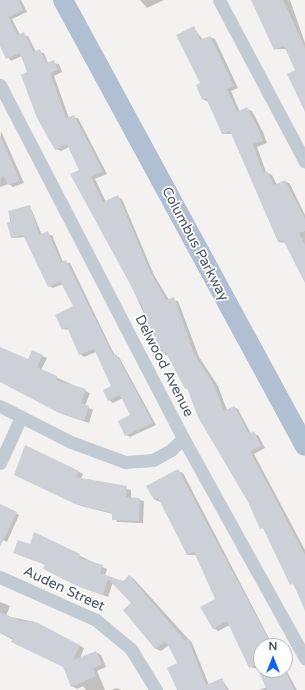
<!DOCTYPE html>
<style>
body{margin:0}
#map{position:relative;width:305px;height:690px;overflow:hidden;background:#f4f2f1;font-family:"Varela Round",sans-serif}
div>[style]{position:absolute}
.shadow>*{inset:0;background:#0003}
.building>*{inset:0;background:#cdd0d7}
.minor>*{height:13px;margin:-6.5px;padding:0 6.5px;transform-origin:6.5px;border-radius:6.5px;background:#c2cbd3}
.primary>*{height:20px;margin:-10px;padding:0 10px;transform-origin:10px;border-radius:10px;background:#b0bfd1}
span{translate:-50% -50%;white-space:nowrap;text-align:center;line-height:1.15;-webkit-text-stroke:3.5px #fff;paint-order:stroke}
.street-label{font-size:14px;color:#485360}
.north{position:absolute;left:253px;top:638px;width:40px;height:40px;box-sizing:border-box;background:#fff;border:1px solid #b6babf;border-radius:50%;rotate:0deg;font-size:11px;font-weight:700;line-height:16px;text-align:center;color:#485360}
.north::after{content:'';display:block;margin:auto;width:14px;height:18px;background:#1162ee;clip-path:polygon(50% 0,100% 100%,50% 72%,0 100%)}
</style>
<div id="map">
<div class="shadow">
<i style="clip-path:polygon(0 0,21px 0,27px 12px,12px 19px,20px 35px,28px 36px,36px 52px,44px 53px,48px 63px,59px 64px,62px 72px,54px 76px,69px 118px,78px 118px,107px 174px,95px 179px,106px 202px,117px 197px,122px 199px,154px 275px,169px 300px,178px 301px,199px 357px,218px 386px,227px 410px,234px 407px,238px 409px,251px 434px,258px 435px,265px 448px,254px 454px,305px 550px,305px 606px,190px 391px,169px 356px,162px 354px,69px 147px,61px 151px,56px 149px,22px 56px,11px 61px,0 46px)"></i>
<i style="clip-path:polygon(140px 0,164px 0,147px 8px)"></i>
<i style="clip-path:polygon(252px 0,290px 0,305px 43px,305px 108px,296px 70px,286px 49px,275px 49px)"></i>
<i style="clip-path:polygon(194px 28px,203px 40px,210px 37px,215px 39px,238px 88px,231px 91px,240px 112px,247px 109px,252px 111px,263px 132px,267px 143px,257px 147px,266px 172px,272px 175px,277px 185px,285px 181px,290px 184px,305px 215px,305px 281px,286px 243px,279px 242px,232px 134px,223px 134px,208px 102px,203px 99px)"></i>
<i style="clip-path:polygon(1px 131px,24px 183px,13px 187px,9px 184px,0 187px)"></i>
<i style="clip-path:polygon(30px 206px,42px 235px,52px 235px,63px 262px,70px 263px,115px 356px,119px 357px,156px 425px,130px 437px,126px 435px,131px 416px,123px 398px,113px 403px,109px 400px,113px 386px,96px 352px,84px 357px,80px 354px,70px 330px,63px 329px,74px 307px,63px 284px,53px 288px,49px 286px,25px 237px,12px 238px,9px 212px)"></i>
<i style="clip-path:polygon(0 348px,29px 361px,42px 356px,47px 358px,41px 370px,90px 393px,85px 406px,93px 410px,89px 423px,65px 415px,0 381px)"></i>
<i style="clip-path:polygon(26px 447px,79px 472px,83px 474px,81px 479px,131px 490px,131px 498px,144px 501px,143px 523px,117px 522px,113px 514px,81px 506px,20px 477px)"></i>
<i style="clip-path:polygon(178px 471px,183px 473px,273px 646px,261px 646px,261px 670px,285px 668px,297px 690px,259px 690px,267px 687px,258px 669px,250px 667px,230px 625px,218px 631px,213px 628px,217px 599px,196px 555px,188px 555px,161px 502px,155px 500px)"></i>
<i style="clip-path:polygon(0 505px,19px 515px,7px 542px,1px 539px,0 542px)"></i>
<i style="clip-path:polygon(35px 534px,107px 569px,105px 576px,123px 582px,130px 576px,134px 579px,192px 643px,209px 685px,222px 679px,229px 690px,178px 690px,178px 663px,169px 645px,161px 651px,156px 649px,125px 610px,132px 603px,113px 582px,108px 597px,83px 588px,49px 571px,46px 565px,19px 555px,31px 546px)"></i>
<i style="clip-path:polygon(0 602px,10px 606px,6px 616px,35px 622px,84px 648px,80px 659px,96px 652px,101px 655px,106px 667px,97px 671px,105px 690px,86px 690px,83px 686px,77px 689px,72px 686px,64px 667px,0 633px)"></i>
<i style="clip-path:polygon(117px 688px,121px 690px,111px 690px)"></i>
</div>
<div class="building">
<i style="clip-path:polygon(0 0,19px 0,23px 10px,9px 17px,17px 35px,24px 32px,33px 52px,40px 49px,46px 63px,54px 60px,58px 70px,50px 73px,66px 118px,74px 115px,103px 171px,91px 177px,103px 202px,118px 195px,150px 271px,166px 300px,174px 297px,194px 354px,213px 383px,224px 411px,234px 406px,249px 434px,254px 431px,261px 446px,250px 451px,305px 555px,305px 611px,293px 583px,290px 585px,263px 528px,260px 529px,248px 502px,198px 417px,187px 388px,185px 389px,166px 353px,162px 355px,142px 306px,70px 174px,79px 170px,67px 144px,55px 150px,37px 118px,21px 75px,27px 72px,20px 53px,6px 59px,0 46px)"></i>
<i style="clip-path:polygon(251px 0,283px 0,305px 48px,305px 112px,287px 74px,295px 70px,284px 46px,274px 50px)"></i>
<i style="clip-path:polygon(194px 26px,200px 40px,210px 36px,234px 86px,227px 89px,237px 112px,247px 107px,258px 128px,263px 141px,253px 144px,263px 173px,267px 171px,274px 185px,285px 180px,305px 219px,305px 231px,299px 233px,305px 245px,305px 283px,283px 240px,278px 242px,230px 131px,222px 134px,206px 98px,202px 100px,196px 85px,200px 83px,176px 35px)"></i>
<i style="clip-path:polygon(0 135px,20px 181px,8px 185px,4px 176px,0 177px)"></i>
<i style="clip-path:polygon(30px 205px,39px 235px,48px 231px,61px 262px,66px 260px,113px 355px,116px 354px,153px 423px,125px 436px,118px 421px,130px 415px,120px 395px,108px 401px,103px 390px,111px 386px,94px 349px,79px 355px,67px 327px,62px 330px,55px 315px,73px 306px,60px 281px,48px 287px,23px 235px,11px 238px,7px 223px,11px 221px,8px 211px)"></i>
<i style="clip-path:polygon(0 347px,28px 359px,32px 350px,43px 355px,37px 367px,57px 376px,56px 380px,86px 389px,81px 403px,89px 406px,84px 421px,59px 413px,0 382px)"></i>
<i style="clip-path:polygon(25px 445px,79px 471px,76px 477px,127px 486px,126px 497px,140px 498px,139px 521px,112px 520px,112px 513px,75px 504px,14px 475px)"></i>
<i style="clip-path:polygon(178px 469px,272px 646px,261px 646px,261px 663px,249px 668px,227px 621px,213px 629px,200px 607px,215px 599px,194px 552px,187px 555px,158px 498px,154px 500px,146px 486px)"></i>
<i style="clip-path:polygon(0 504px,17px 512px,0 547px)"></i>
<i style="clip-path:polygon(34px 532px,80px 554px,79px 558px,103px 565px,100px 573px,123px 581px,129px 575px,185px 641px,188px 639px,206px 685px,222px 678px,227px 690px,177px 690px,167px 668px,177px 663px,166px 641px,155px 649px,123px 610px,131px 603px,108px 579px,103px 595px,77px 586px,43px 569px,45px 564px,13px 553px,18px 540px,30px 544px)"></i>
<i style="clip-path:polygon(0 612px,21px 621px,36px 622px,80px 645px,73px 660px,96px 651px,102px 665px,93px 668px,96px 676px,71px 687px,63px 667px,11px 642px,13px 638px,0 633px)"></i>
<i style="clip-path:polygon(258px 670px,285px 670px,294px 690px,267px 690px)"></i>
</div>
<div class="minor">
<i style="left:219px;top:0;width:183px;rotate:62deg"></i>
<i style="left:0;top:85px;width:398px;rotate:62.6deg"></i>
<i style="left:183px;top:438px;width:252px;rotate:61deg"></i>
<i style="left:0;top:406px;width:80px;rotate:26.9deg"></i>
<i style="left:71px;top:442px;width:58px;rotate:20.3deg"></i>
<i style="left:125px;top:462px;width:28px;rotate:-4deg"></i>
<i style="left:153px;top:460px;width:21px;rotate:-29deg"></i>
<i style="left:171px;top:450px;width:17px;rotate:-45deg"></i>
<i style="left:0;top:463px;width:51px;rotate:-65.5deg"></i>
<i style="left:0;top:577px;width:105px;rotate:24.1deg"></i>
<i style="left:96px;top:620px;width:45px;rotate:39.6deg"></i>
<i style="left:131px;top:649px;width:48px;rotate:58.6deg"></i>
</div>
<div class="primary">
<i style="left:63px;top:0;width:507px;rotate:61.52deg"></i>
</div>
<div class="street-label">
<span style="left:195px;top:244px;rotate:62deg">Columbus Parkway</span>
<span style="left:164px;top:366px;rotate:63deg">Delwood Avenue</span>
<span style="left:64px;top:589px;rotate:25deg">Auden Street</span>
</div>
<div class="north">N</div>
</div>
